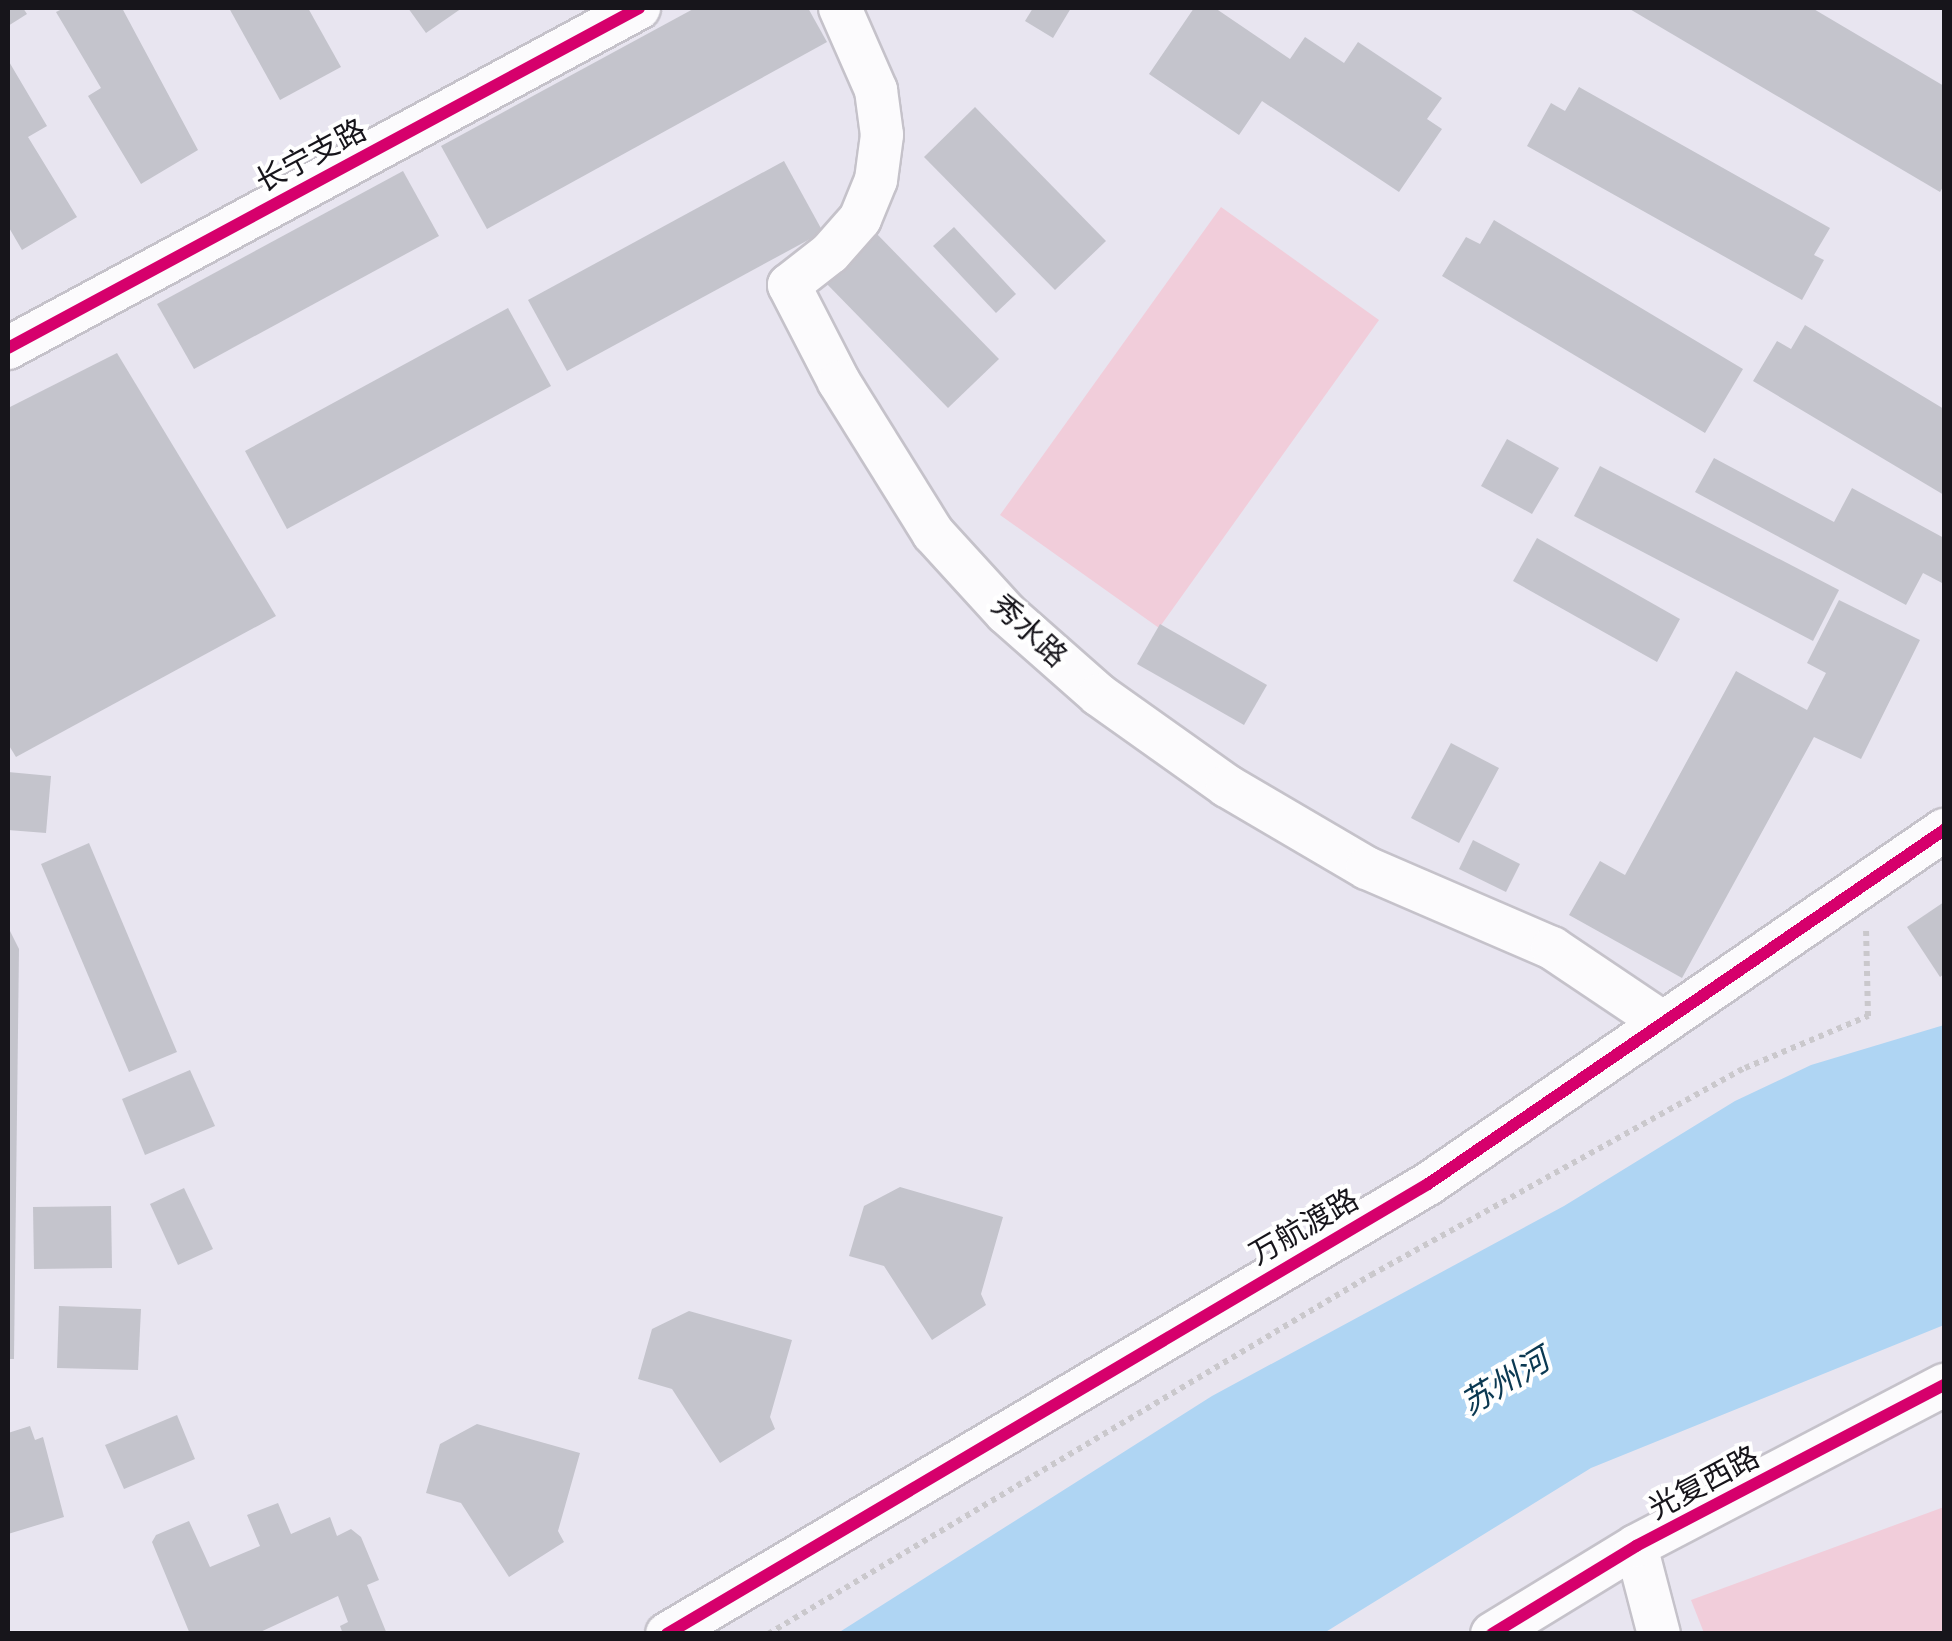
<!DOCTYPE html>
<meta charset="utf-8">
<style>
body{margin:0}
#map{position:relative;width:1952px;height:1641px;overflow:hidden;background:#e8e5f0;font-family:"Source Serif 4","Noto Sans SC",serif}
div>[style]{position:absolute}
.green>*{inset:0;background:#f1cdda}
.water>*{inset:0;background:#afd5f3}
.building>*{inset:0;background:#c4c4cc}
.path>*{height:6px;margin-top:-3px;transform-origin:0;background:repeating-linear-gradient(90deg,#cac8cc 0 5px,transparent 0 10px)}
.roads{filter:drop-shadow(2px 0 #c5c2ca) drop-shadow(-2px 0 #c5c2ca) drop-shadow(0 2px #c5c2ca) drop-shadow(0 -2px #c5c2ca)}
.minor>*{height:42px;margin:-21px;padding:0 21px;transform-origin:21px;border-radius:21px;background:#fcfbfd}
.cycleway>*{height:12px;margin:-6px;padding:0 6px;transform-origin:6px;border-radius:6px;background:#d6006c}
span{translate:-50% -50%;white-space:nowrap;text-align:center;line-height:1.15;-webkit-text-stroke:8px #fff;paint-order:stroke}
.street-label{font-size:30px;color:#17151b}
.water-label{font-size:32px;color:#0b3952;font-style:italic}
.frame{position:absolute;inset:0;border:10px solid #17151b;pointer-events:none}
</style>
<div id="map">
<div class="green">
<i style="clip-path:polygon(1221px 207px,1379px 320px,1159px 628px,1000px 515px)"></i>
<i style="clip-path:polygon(1944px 1507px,1944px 1633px,1704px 1633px,1691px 1600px)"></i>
</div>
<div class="water">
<i style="clip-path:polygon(1944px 1025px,1944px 1325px,1591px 1468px,1324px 1633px,838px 1633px,1212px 1396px,1564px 1206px,1735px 1101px,1811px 1065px)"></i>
</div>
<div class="building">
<i style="clip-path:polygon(8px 8px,23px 8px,27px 14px,8px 26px)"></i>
<i style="clip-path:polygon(64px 8px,122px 8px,198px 150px,141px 184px,88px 96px,101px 88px,56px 12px)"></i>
<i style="clip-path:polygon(229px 8px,308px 8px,341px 67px,280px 100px)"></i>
<i style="clip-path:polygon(408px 8px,462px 8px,426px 33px)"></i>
<i style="clip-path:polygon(695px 8px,808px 8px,827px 42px,487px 229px,441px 146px)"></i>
<i style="clip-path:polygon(1033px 8px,1071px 8px,1053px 38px,1025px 21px)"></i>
<i style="clip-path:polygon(1194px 8px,1215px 8px,1290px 59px,1305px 37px,1344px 63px,1358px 42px,1442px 98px,1427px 119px,1442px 129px,1399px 192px,1262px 101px,1239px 135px,1149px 74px)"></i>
<i style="clip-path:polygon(1628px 8px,1812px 8px,1944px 86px,1944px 185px,1940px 192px)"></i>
<i style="clip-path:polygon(8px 60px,47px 126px,28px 137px,77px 217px,22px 250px,8px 226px)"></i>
<i style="clip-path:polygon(1579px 87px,1830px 228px,1814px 255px,1824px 260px,1802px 300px,1527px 146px,1551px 103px,1565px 111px)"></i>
<i style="clip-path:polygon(975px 107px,1106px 241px,1055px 290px,924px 157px)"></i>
<i style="clip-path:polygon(784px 161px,823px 232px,567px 371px,528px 300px)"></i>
<i style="clip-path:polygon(403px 171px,439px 236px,194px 369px,157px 304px)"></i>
<i style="clip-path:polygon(1494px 220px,1743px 369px,1705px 433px,1442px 276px,1466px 237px,1480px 244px)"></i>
<i style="clip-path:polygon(954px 227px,1016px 294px,996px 313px,933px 246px)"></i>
<i style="clip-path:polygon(874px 231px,999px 359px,948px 408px,823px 280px)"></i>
<i style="clip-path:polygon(508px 308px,551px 386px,287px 529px,245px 451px)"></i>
<i style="clip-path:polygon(1805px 325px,1944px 409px,1944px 495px,1753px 381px,1777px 341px,1791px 349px)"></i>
<i style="clip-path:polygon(117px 353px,276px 616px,16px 757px,8px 744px,8px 408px)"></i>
<i style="clip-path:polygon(1507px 439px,1559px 468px,1532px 514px,1481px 486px)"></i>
<i style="clip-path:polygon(1714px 458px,1834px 522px,1852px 488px,1944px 538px,1944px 584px,1923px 573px,1906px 605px,1695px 492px)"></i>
<i style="clip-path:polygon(1600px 466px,1839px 590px,1813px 641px,1574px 516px)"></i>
<i style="clip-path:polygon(1537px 538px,1680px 619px,1657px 662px,1513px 581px)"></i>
<i style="clip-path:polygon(1839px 600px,1920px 640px,1861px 759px,1814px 737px,1682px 978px,1569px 915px,1600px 861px,1625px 875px,1736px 671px,1807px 710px,1826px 673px,1807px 663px)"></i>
<i style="clip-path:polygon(1160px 624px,1267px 685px,1244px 725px,1137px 664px)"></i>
<i style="clip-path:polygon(1451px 743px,1499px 768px,1459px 843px,1411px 818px)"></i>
<i style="clip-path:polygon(8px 772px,51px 776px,46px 833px,8px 830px)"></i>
<i style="clip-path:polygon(1473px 840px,1520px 864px,1506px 892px,1459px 869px)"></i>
<i style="clip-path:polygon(89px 843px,177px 1052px,129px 1072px,41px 864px)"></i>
<i style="clip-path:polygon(1944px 902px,1944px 974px,1940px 977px,1907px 927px)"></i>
<i style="clip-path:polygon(8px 927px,19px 949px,14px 1359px,8px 1359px)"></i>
<i style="clip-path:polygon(190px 1070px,215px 1126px,145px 1155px,122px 1099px)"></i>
<i style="clip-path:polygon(900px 1187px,1003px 1217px,981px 1294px,986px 1305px,932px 1340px,884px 1266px,849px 1256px,864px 1206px)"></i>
<i style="clip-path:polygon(184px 1188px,213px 1249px,178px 1265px,150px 1204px)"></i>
<i style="clip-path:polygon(111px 1206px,112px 1268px,34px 1269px,33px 1207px)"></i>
<i style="clip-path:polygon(59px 1306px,141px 1309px,138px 1370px,57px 1368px)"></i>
<i style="clip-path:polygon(689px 1311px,792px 1340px,770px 1417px,775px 1429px,720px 1463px,672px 1389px,638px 1379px,652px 1329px)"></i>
<i style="clip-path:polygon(177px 1415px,195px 1459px,124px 1489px,105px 1445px)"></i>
<i style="clip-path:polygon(477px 1424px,580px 1453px,558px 1531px,564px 1542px,509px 1577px,461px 1503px,426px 1493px,440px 1444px)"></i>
<i style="clip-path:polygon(30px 1426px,35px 1440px,43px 1437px,64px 1517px,8px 1534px,8px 1433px)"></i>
<i style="clip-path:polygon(278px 1503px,291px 1534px,330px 1517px,337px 1536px,351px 1529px,361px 1537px,379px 1580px,367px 1585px,387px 1634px,343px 1634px,340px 1626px,348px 1622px,338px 1596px,256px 1634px,190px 1634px,152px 1542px,156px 1535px,189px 1521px,210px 1567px,260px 1546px,247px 1515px)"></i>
</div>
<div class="path">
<i style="left:768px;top:1634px;width:702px;rotate:-30.77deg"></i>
<i style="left:1371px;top:1275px;width:427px;rotate:-29deg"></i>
<i style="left:1745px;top:1068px;width:134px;rotate:-22.9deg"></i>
<i style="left:1868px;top:1016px;width:87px;rotate:-91.3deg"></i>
</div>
<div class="roads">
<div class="minor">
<i style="left:840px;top:8px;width:90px;rotate:66.3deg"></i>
<i style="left:876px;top:90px;width:45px;rotate:82.4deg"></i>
<i style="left:882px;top:135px;width:45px;rotate:97.6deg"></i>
<i style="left:876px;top:180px;width:42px;rotate:112.3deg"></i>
<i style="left:860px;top:219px;width:45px;rotate:131.4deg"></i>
<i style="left:830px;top:253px;width:52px;rotate:142deg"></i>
<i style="left:789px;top:285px;width:109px;rotate:62.7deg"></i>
<i style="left:839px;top:382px;width:178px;rotate:58.1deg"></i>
<i style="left:933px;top:533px;width:108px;rotate:47.6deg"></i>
<i style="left:1006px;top:613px;width:124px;rotate:41.4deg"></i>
<i style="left:1099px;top:695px;width:157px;rotate:35.4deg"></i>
<i style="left:1227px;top:786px;width:162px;rotate:30.4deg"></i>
<i style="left:1367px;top:868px;width:202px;rotate:23.4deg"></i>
<i style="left:1552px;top:948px;width:129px;rotate:33.9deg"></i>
<i style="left:8px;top:348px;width:717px;rotate:-28.32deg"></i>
<i style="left:1636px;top:1546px;width:91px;rotate:75.4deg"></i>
<i style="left:667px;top:1634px;width:884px;rotate:-30.6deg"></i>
<i style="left:1428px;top:1184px;width:626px;rotate:-34.45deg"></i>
<i style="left:1492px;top:1634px;width:169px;rotate:-31.4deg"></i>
<i style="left:1636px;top:1546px;width:348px;rotate:-27.6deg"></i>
</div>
</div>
<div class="cycleway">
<i style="left:8px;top:348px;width:717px;rotate:-28.32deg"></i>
<i style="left:667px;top:1634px;width:884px;rotate:-30.6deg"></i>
<i style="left:1428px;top:1184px;width:626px;rotate:-34.45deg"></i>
<i style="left:1492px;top:1634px;width:169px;rotate:-31.4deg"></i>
<i style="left:1636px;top:1546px;width:348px;rotate:-27.6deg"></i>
</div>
<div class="street-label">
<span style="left:311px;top:156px;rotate:-28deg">长宁支路</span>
<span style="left:1029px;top:631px;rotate:43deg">秀水路</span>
<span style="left:1304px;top:1227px;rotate:-30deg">万航渡路</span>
<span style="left:1704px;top:1483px;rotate:-28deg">光复西路</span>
</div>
<div class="water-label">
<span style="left:1505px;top:1382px;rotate:-31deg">苏州河</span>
</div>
<div class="frame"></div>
</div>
